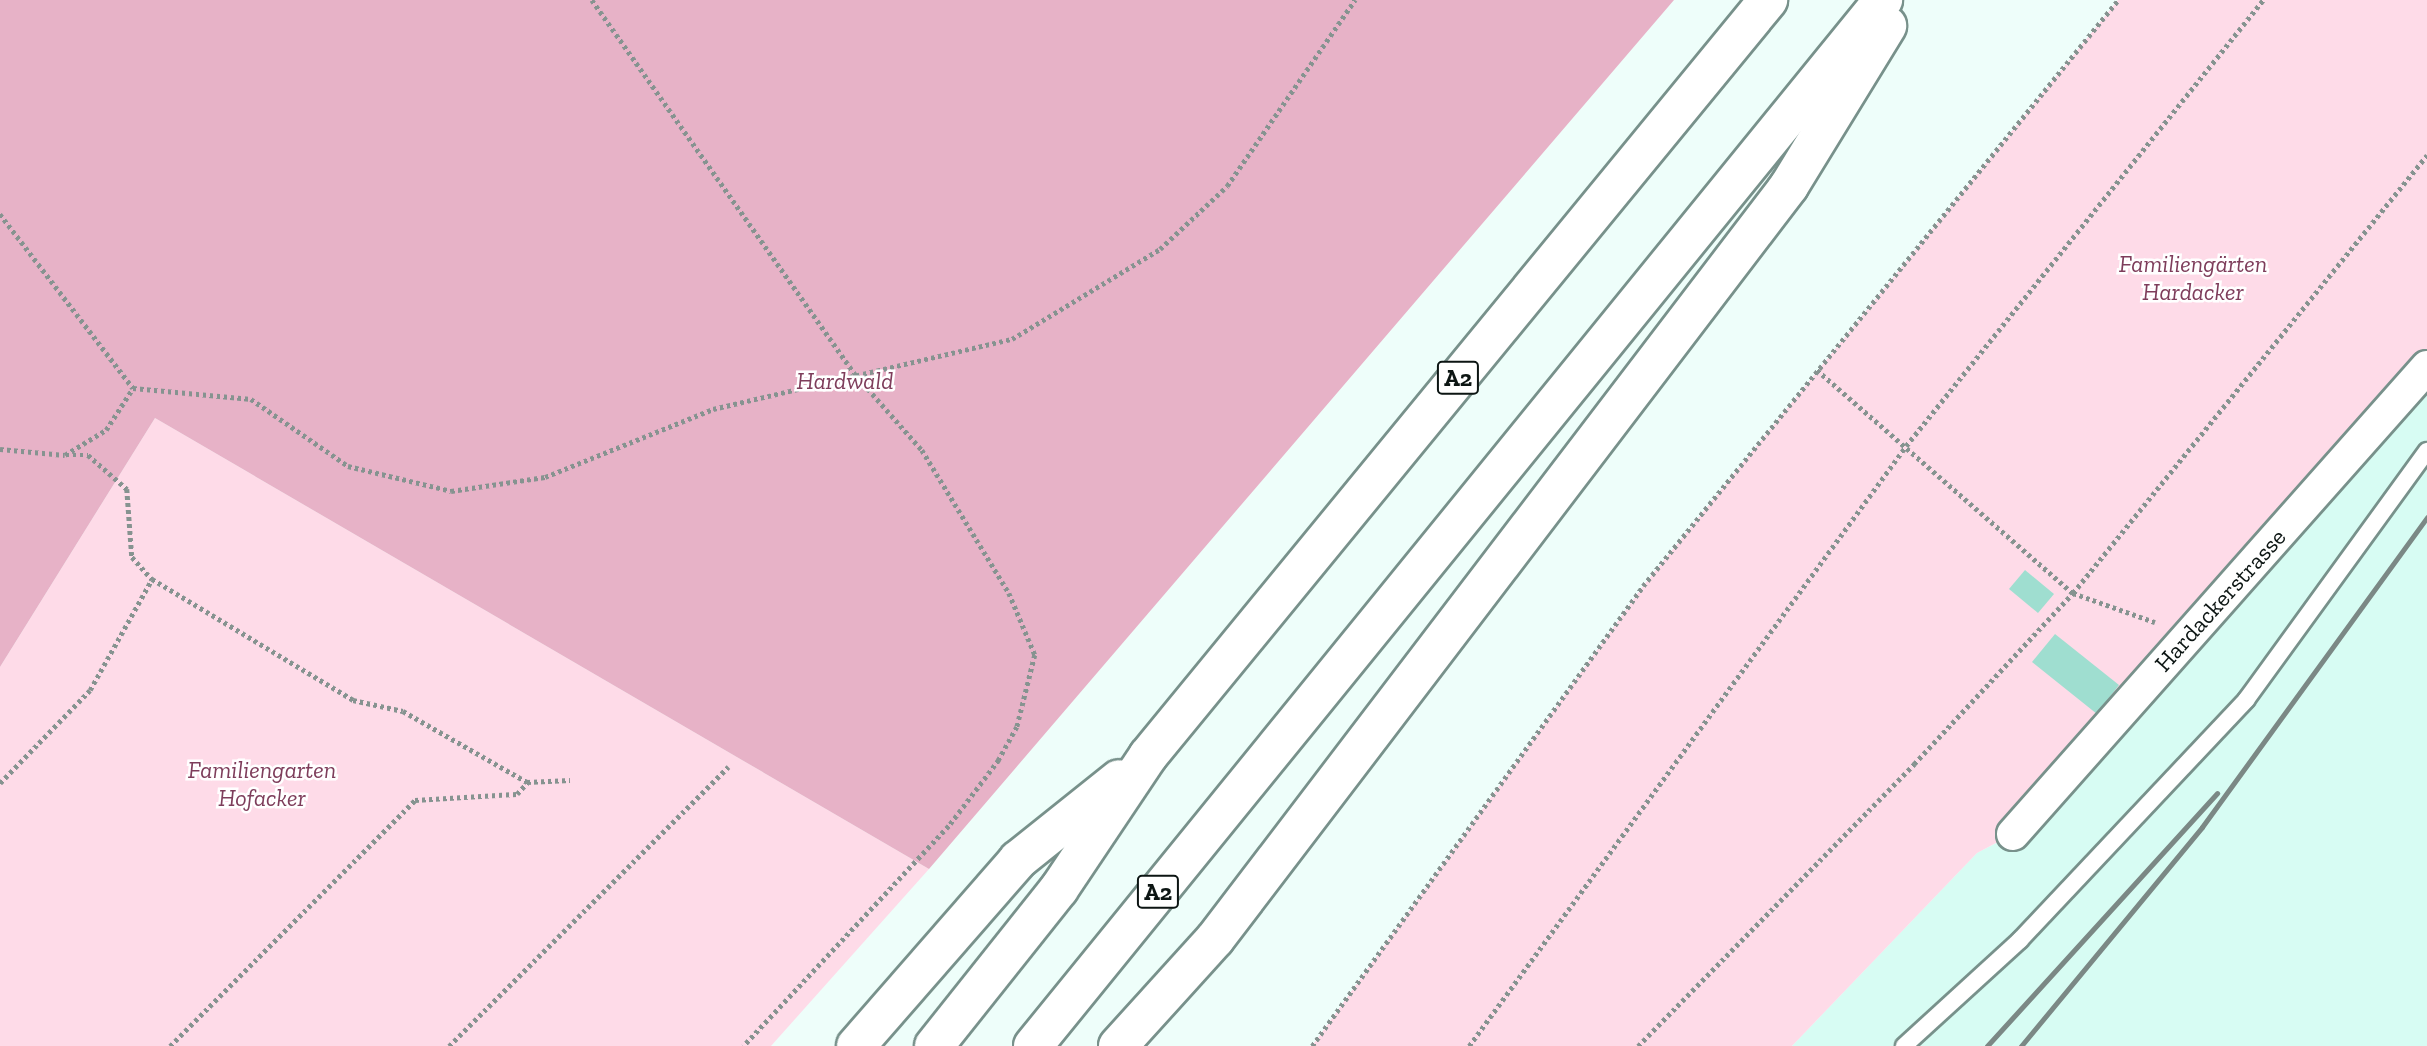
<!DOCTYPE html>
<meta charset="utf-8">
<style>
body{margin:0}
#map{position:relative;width:2427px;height:1046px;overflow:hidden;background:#eefefa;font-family:"Zilla Slab",serif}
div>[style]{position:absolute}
.built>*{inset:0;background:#d7fcf3}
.green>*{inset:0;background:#fedbe8}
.forest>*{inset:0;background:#e7b2c7}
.building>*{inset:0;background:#9fded0}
.path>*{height:4.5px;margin-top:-2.25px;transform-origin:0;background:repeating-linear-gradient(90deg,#869390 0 3.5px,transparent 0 7px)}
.roads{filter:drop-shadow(2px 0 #78918b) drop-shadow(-2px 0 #78918b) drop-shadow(0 2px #78918b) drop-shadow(0 -2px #78918b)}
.lane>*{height:16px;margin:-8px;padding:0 8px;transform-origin:8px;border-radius:8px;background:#fff}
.street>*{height:32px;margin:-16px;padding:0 16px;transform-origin:16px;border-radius:16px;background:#fff}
.highway>*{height:38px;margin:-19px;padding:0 19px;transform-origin:19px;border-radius:19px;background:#fff}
.rail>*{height:5px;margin:-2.5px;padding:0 2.5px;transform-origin:2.5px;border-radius:2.5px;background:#7b8885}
span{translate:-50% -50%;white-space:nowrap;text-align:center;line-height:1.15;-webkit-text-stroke:5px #fff;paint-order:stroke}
.shield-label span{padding:2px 5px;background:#fff;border:2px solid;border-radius:5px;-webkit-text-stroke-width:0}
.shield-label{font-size:23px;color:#0c1513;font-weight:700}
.park-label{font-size:24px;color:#7e3d5b;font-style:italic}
.street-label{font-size:24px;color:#0c1513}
</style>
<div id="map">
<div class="built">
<i style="clip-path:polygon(2427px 367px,2427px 1046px,1792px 1046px,1977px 853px,2014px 834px)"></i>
</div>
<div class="green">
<i style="clip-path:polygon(2118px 0,2427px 0,2427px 367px,2013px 834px,1977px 853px,1792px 1046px,1312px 1046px,1643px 586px)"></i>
<i style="clip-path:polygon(155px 418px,929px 869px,771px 1046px,0 1046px,0 667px)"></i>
</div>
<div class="forest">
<i style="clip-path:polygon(0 0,1674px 0,929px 869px,155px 418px,0 667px)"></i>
</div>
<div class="building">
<i style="clip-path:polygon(2025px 570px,2054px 594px,2038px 613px,2009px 589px)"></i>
<i style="clip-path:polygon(2055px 634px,2119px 685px,2097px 714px,2032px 662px)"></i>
</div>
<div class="path">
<i style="left:592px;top:0;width:456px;rotate:54.9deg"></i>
<i style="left:854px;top:373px;width:103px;rotate:48.6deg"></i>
<i style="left:922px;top:450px;width:167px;rotate:58.7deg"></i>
<i style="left:1009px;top:593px;width:67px;rotate:67.2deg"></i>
<i style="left:1035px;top:655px;width:74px;rotate:104deg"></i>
<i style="left:1017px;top:727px;width:38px;rotate:119deg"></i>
<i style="left:999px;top:760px;width:83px;rotate:127.1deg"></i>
<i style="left:949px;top:826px;width:301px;rotate:133deg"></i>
<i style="left:0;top:214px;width:219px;rotate:52.6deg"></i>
<i style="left:1817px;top:370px;width:340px;rotate:41.1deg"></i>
<i style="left:2073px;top:593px;width:87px;rotate:19.5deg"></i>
<i style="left:0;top:449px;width:65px;rotate:5.3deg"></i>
<i style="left:65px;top:455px;width:48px;rotate:-31.4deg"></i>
<i style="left:106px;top:430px;width:50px;rotate:-57.3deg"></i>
<i style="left:133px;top:388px;width:119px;rotate:5.3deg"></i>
<i style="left:251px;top:399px;width:118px;rotate:34.6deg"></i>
<i style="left:348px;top:466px;width:106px;rotate:13.6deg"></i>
<i style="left:451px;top:491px;width:95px;rotate:-8.5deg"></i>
<i style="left:545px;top:477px;width:181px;rotate:-22deg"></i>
<i style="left:713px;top:409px;width:307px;rotate:-13.2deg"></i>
<i style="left:1012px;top:339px;width:173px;rotate:-31.3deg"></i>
<i style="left:1160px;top:249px;width:92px;rotate:-43.2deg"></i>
<i style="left:1227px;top:186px;width:226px;rotate:-55.5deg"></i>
<i style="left:66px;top:455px;width:22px"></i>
<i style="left:88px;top:455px;width:52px;rotate:41.1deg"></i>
<i style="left:127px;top:489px;width:68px;rotate:85.8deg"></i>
<i style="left:132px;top:557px;width:30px;rotate:48deg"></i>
<i style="left:0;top:783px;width:129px;rotate:-45.9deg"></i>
<i style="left:90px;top:690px;width:127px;rotate:-60.8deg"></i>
<i style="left:152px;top:579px;width:235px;rotate:31deg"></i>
<i style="left:353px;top:700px;width:51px;rotate:12.4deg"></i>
<i style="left:403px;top:711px;width:143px;rotate:29.8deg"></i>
<i style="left:527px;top:782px;width:43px;rotate:-2.7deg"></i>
<i style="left:170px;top:1046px;width:347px;rotate:-45.1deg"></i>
<i style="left:415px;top:800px;width:102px;rotate:-3.4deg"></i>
<i style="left:517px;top:794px;width:15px;rotate:-48deg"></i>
<i style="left:449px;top:1046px;width:395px;rotate:-45deg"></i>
<i style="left:1312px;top:1046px;width:567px;rotate:-54.26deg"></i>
<i style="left:1643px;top:586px;width:754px;rotate:-50.97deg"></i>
<i style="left:1469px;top:1046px;width:742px;rotate:-53.93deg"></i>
<i style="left:1906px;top:446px;width:571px;rotate:-51.32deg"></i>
<i style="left:1638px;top:1046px;width:395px;rotate:-45.6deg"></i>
<i style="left:1914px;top:764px;width:233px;rotate:-47.1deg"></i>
<i style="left:2073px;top:593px;width:563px;rotate:-51.05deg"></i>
</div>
<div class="roads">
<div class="lane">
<i style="left:1904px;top:1046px;width:157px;rotate:-42.4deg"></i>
<i style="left:2020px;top:940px;width:330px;rotate:-46.7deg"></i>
<i style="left:2246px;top:700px;width:308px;rotate:-54deg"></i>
</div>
<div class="street">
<i style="left:2013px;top:834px;width:624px;rotate:-48.44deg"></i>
</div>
<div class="highway">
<i style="left:856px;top:1046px;width:247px;rotate:-48.9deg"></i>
<i style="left:1018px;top:860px;width:129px;rotate:-38.7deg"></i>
<i style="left:934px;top:1046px;width:201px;rotate:-51.5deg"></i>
<i style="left:1059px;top:889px;width:160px;rotate:-56.2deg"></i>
<i style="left:1148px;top:756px;width:978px;rotate:-50.64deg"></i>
<i style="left:1033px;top:1046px;width:1348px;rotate:-50.9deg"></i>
<i style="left:1118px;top:1046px;width:144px;rotate:-47.8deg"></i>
<i style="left:1215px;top:939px;width:947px;rotate:-52.68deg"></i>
<i style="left:1789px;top:186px;width:188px;rotate:-58.5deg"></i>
</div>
</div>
<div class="rail">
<i style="left:1987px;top:1046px;width:342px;rotate:-47.7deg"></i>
<i style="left:2021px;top:1046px;width:284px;rotate:-50.4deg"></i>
<i style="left:2202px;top:827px;width:383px;rotate:-54deg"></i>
</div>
<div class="shield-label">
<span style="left:1458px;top:378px">A2</span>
<span style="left:1158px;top:892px">A2</span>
</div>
<div class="park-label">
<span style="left:2193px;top:278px">Familiengärten<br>Hardacker</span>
<span style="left:845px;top:381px">Hardwald</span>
<span style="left:262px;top:784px">Familiengarten<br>Hofacker</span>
</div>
<div class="street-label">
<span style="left:2220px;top:600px;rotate:-48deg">Hardackerstrasse</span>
</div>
</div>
